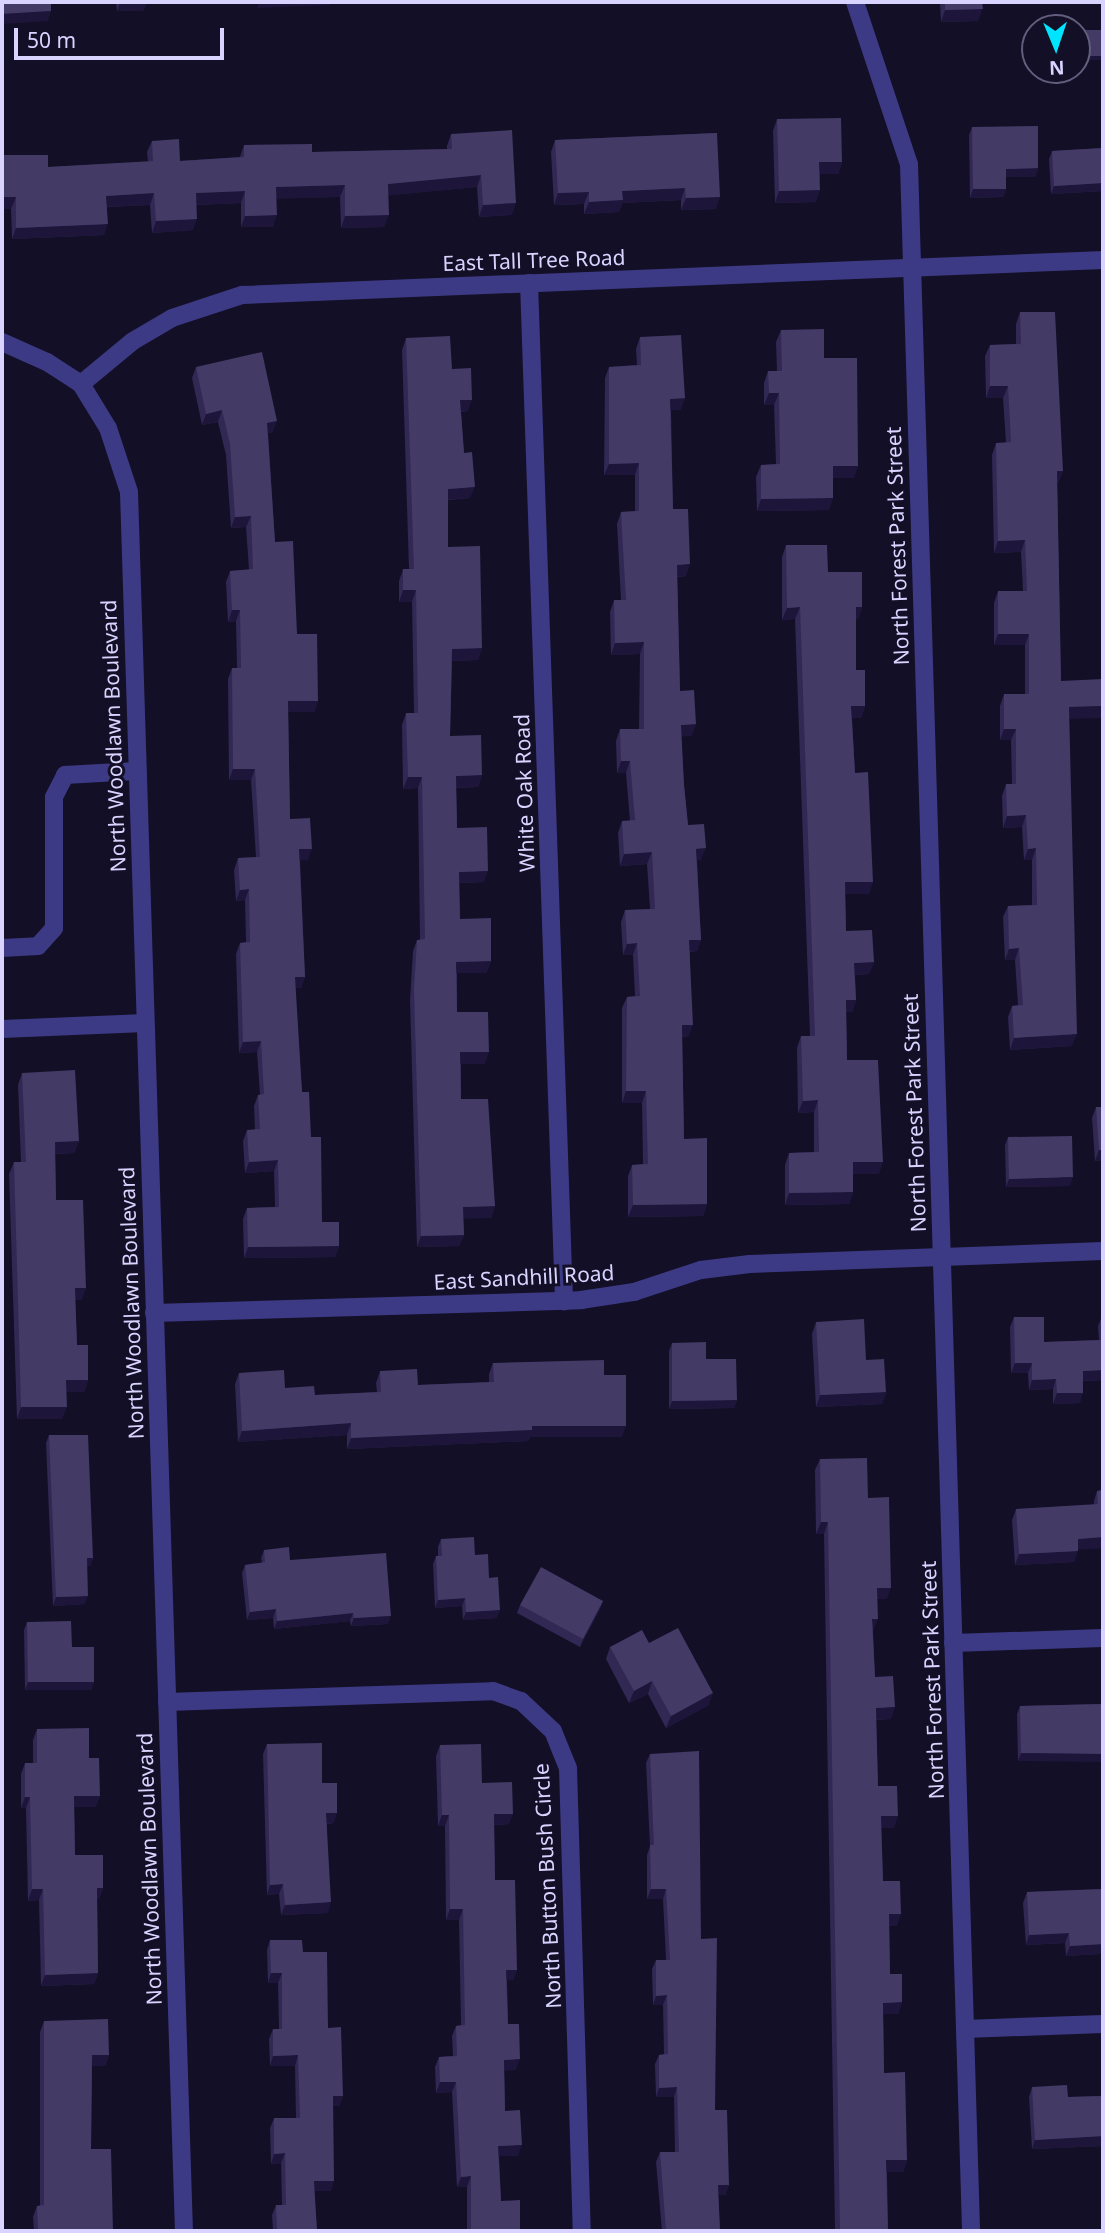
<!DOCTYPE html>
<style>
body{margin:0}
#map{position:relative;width:1105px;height:2233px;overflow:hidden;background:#130f26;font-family:"Noto Sans",sans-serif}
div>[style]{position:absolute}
.minor>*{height:18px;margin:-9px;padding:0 9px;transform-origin:9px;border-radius:9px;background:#3d3a85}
.wall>*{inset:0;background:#312854}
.shaded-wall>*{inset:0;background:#1d163a}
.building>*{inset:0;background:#433a66}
span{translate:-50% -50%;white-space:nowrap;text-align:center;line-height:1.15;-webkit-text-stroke:6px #130f26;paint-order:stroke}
.street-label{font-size:21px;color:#d9d4ff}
.frame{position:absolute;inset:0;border:4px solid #d9d4ff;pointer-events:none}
.north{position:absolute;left:1021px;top:14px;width:70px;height:70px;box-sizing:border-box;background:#130f26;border:2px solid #625e7d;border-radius:50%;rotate:178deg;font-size:19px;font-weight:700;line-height:28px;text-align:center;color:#d9d4ff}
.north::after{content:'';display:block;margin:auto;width:24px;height:32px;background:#00e5ff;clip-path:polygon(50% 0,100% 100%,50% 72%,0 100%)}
.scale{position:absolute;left:14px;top:28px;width:210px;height:32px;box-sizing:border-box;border:4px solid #d9d4ff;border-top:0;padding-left:9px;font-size:21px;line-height:24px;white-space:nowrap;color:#d9d4ff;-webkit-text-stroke:5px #130f26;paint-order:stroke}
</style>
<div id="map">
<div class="minor">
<i style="left:855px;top:2px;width:171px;rotate:71.6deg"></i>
<i style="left:909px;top:164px;width:2068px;rotate:88.28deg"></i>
<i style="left:529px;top:283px;width:1019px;rotate:88.03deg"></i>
<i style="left:2px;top:342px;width:49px;rotate:24deg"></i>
<i style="left:47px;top:362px;width:40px;rotate:32.9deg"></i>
<i style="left:81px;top:384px;width:52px;rotate:58.5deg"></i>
<i style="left:108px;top:428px;width:67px;rotate:71.8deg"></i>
<i style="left:129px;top:492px;width:1740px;rotate:88.19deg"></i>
<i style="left:81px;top:384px;width:67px;rotate:-39.6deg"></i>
<i style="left:133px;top:341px;width:45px;rotate:-30.5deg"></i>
<i style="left:172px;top:318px;width:74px;rotate:-18.2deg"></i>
<i style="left:242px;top:295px;width:862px;rotate:-2.33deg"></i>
<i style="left:2px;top:948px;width:36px;rotate:-3deg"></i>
<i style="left:38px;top:946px;width:24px;rotate:-48deg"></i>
<i style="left:54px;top:928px;width:131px;rotate:-90deg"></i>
<i style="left:54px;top:797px;width:25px;rotate:-63deg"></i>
<i style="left:65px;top:775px;width:71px;rotate:-3.2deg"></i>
<i style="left:2px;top:1029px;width:143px;rotate:-2.4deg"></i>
<i style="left:154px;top:1313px;width:427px;rotate:-1.7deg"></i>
<i style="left:581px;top:1300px;width:54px;rotate:-8.6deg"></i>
<i style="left:634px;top:1292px;width:71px;rotate:-18.2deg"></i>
<i style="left:701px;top:1270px;width:49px;rotate:-7deg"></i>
<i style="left:750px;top:1264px;width:353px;rotate:-2.1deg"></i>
<i style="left:953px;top:1643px;width:150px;rotate:-1.9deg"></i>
<i style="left:167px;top:1702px;width:326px;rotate:-1.9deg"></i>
<i style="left:493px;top:1691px;width:30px;rotate:20deg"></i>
<i style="left:521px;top:1701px;width:44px;rotate:43.2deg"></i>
<i style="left:553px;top:1731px;width:40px;rotate:68deg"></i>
<i style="left:568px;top:1768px;width:463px;rotate:88.3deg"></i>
<i style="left:965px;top:2029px;width:138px;rotate:-2.1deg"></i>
</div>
<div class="wall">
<i style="clip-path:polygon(116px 2px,147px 2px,143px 11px,117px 11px)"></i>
<i style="clip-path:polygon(940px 2px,982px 2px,978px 21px,941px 22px)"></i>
<i style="clip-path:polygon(1080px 30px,1102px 60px,1079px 60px,1078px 35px)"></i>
<i style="clip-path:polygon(777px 119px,842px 162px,838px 174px,820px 174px,816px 202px,775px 203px,773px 131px)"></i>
<i style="clip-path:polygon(972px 127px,1038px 168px,1035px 177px,1006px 177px,1006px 189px,1003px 197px,970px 198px,969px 135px)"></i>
<i style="clip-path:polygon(717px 133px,716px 209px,681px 210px,681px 200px,622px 203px,619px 212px,584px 214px,584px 204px,554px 205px,551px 152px,555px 140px)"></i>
<i style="clip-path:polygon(451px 134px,512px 215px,479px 217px,477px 187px,388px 195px,384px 227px,341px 228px,340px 197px,276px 198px,273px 227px,241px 227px,241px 203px,196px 205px,193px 230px,152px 233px,150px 205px,107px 207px,104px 235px,12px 239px,11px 209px,2px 209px,2px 155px,48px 167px,148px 162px,147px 152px,152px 141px,180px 161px,240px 157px,244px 145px,312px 152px,447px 149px,447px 146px)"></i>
<i style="clip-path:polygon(1103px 148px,1103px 191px,1051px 194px,1049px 159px,1052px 151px)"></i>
<i style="clip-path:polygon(1020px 312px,1063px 471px,1058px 483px,1057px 483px,1061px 681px,1069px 718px,1072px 1046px,1010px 1050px,1008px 1017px,1012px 1006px,1018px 1005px,1015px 960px,1005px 960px,1003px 917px,1008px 906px,1032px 905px,1032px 860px,1024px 860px,1022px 827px,1003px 828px,1002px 796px,1006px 784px,1012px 784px,1011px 740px,1000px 740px,1000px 706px,1004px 694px,1025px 694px,1025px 645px,994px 645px,994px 603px,998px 591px,1023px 591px,1021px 552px,994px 553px,992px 455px,996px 443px,1006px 443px,1003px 398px,986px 398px,985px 356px,990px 345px,1016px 344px,1016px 324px)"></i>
<i style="clip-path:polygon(781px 330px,824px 358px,854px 478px,833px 478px,829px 510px,757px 511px,756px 477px,761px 465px,776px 464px,774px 405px,764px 405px,764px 383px,768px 371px,777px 371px,776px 342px)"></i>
<i style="clip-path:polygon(640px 337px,685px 398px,680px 410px,671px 410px,673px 509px,686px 576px,677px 577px,680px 691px,696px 724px,691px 736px,681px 736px,684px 785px,688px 825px,701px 860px,697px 860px,701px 940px,697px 951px,690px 952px,689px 1036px,682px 1037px,684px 1139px,707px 1204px,703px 1216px,628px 1217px,628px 1176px,632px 1165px,643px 1164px,642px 1103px,622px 1103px,622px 1008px,627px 997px,635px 996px,633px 955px,623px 955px,621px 922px,625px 910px,650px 909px,647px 864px,620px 866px,618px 833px,622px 821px,630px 821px,626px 773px,617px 773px,616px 741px,620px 729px,639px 729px,640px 654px,611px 655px,610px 612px,614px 600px,621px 600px,617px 524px,621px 512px,635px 511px,635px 475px,604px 475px,605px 378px,609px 367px,637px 365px,636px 349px)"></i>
<i style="clip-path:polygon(406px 338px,452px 369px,468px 411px,461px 412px,464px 453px,470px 498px,448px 500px,448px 547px,482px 648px,478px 660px,452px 661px,450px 736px,482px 775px,478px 787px,456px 788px,457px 828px,484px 882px,459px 883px,460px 919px,491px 961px,486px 973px,457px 973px,457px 1012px,485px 1064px,461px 1064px,461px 1099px,495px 1206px,491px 1218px,463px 1218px,464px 1235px,459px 1246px,417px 1247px,410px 1000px,413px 951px,417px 940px,420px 940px,418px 788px,403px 789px,402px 725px,406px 713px,414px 713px,412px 602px,399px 602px,399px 581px,403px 569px,409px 569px,402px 350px)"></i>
<i style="clip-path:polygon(196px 367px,273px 432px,268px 433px,275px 542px,297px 634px,318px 701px,314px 712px,288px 712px,290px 819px,308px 860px,300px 860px,305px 977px,301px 988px,295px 988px,302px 1092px,311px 1137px,322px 1222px,339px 1246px,335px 1257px,244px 1258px,243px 1219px,247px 1208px,275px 1207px,274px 1171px,245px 1173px,243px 1141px,247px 1130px,255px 1130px,254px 1106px,258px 1095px,260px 1095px,257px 1052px,239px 1053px,236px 954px,240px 943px,246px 942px,245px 900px,236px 901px,234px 870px,238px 858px,256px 857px,251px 780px,229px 780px,228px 679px,232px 668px,237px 668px,236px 621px,228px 622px,226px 582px,230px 571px,249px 570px,246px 527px,231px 528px,226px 455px,218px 422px,202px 425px,192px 378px)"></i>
<i style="clip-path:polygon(786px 545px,828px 572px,862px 607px,858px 619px,856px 619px,856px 670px,865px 706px,861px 718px,852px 718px,855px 773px,869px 894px,845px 894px,846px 931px,874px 962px,869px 974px,855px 975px,856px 1000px,852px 1012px,846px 1012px,847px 1060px,879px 1174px,853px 1174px,853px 1192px,849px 1204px,785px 1205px,785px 1165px,789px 1153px,814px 1152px,814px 1112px,798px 1113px,797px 1048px,801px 1036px,810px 1036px,795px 619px,782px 620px,782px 557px)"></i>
<i style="clip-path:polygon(22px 1073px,79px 1141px,74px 1153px,55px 1154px,56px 1200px,86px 1288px,81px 1300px,75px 1300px,77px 1345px,88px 1380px,84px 1392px,66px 1392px,62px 1419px,17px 1419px,9px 1174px,14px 1162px,21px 1162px,18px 1085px)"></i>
<i style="clip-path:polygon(1096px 1107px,1103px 1107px,1103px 1160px,1095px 1161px,1092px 1118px)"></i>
<i style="clip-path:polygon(1008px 1137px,1070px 1186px,1006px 1187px,1005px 1145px)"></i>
<i style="clip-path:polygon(1102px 1316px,1103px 1316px,1103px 1380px,1083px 1381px,1080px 1403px,1053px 1404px,1053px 1389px,1029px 1390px,1028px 1373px,1011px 1373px,1010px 1327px,1014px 1317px,1044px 1342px,1099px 1340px,1098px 1326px)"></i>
<i style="clip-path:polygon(816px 1322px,866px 1360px,886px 1392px,882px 1404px,816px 1407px,812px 1334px)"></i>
<i style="clip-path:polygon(672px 1343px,706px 1359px,737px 1400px,734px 1408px,669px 1409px,669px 1351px)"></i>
<i style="clip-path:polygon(493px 1363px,604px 1375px,622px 1437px,530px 1437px,528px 1441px,347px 1449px,347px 1435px,238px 1442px,235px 1384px,239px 1373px,285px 1388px,315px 1395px,377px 1392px,376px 1383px,380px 1371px,418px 1385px,489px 1382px,489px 1374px)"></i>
<i style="clip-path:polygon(49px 1435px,93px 1558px,90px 1566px,87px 1566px,85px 1604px,53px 1606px,46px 1443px)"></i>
<i style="clip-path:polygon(820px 1459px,868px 1498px,887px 1599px,877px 1599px,873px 1631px,875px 1677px,891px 1719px,876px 1720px,878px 1786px,894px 1828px,881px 1828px,883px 1881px,897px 1926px,889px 1926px,890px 1974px,902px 2002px,898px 2014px,883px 2014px,884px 2073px,907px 2160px,903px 2172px,887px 2172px,888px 2231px,835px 2231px,824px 1534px,816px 1534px,815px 1470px)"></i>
<i style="clip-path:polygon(1103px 1490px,1103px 1548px,1078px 1549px,1074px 1562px,1015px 1565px,1012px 1520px,1016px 1509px,1094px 1505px,1094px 1501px,1097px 1491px)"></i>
<i style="clip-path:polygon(441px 1539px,475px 1555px,489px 1578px,497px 1618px,463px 1620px,462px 1606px,435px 1608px,433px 1564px,436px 1556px,438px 1556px,438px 1547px)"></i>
<i style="clip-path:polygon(264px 1550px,290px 1560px,388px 1624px,351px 1626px,350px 1621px,274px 1629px,273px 1618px,247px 1620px,242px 1573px,245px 1565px,262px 1563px,261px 1558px)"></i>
<i style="clip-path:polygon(603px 1601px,600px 1609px,580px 1647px,517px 1613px,520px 1605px)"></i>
<i style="clip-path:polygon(27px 1622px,72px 1647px,94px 1682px,91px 1690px,25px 1690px,24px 1630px)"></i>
<i style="clip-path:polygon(649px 1643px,709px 1705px,666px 1728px,648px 1694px,629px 1703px,606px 1659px,610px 1647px)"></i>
<i style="clip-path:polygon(1103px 1704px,1018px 1761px,1017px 1714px,1020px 1706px)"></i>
<i style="clip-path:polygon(37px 1729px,89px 1758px,100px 1796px,95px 1807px,74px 1807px,75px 1855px,103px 1888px,99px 1899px,97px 1899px,98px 1973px,94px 1984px,41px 1986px,39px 1900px,28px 1901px,26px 1808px,21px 1808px,21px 1774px,25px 1763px,33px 1763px,33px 1740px)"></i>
<i style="clip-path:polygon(267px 1744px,322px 1783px,334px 1823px,327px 1824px,328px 1913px,281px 1915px,279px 1894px,267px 1895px,263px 1754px)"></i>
<i style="clip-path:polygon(440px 1745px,482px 1783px,509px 1824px,494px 1825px,495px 1880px,517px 1970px,513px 1980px,507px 1980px,508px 2024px,516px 2070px,504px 2070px,505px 2111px,518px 2156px,499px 2156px,501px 2201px,520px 2231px,467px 2231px,467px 2187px,457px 2187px,452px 2092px,436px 2093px,435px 2067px,439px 2057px,453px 2056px,452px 2036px,456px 2026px,461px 2025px,459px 1920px,446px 1920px,445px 1826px,438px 1826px,436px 1756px)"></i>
<i style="clip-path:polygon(650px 1754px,701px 1939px,715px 2110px,729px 2185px,725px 2195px,718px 2195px,720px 2231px,662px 2231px,656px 2162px,660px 2152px,675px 2152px,674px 2097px,656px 2097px,655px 2064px,659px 2055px,664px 2054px,663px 2005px,653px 2005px,652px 1969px,656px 1960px,666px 1960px,663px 1899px,647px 1899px,647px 1855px,650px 1846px,646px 1763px)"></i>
<i style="clip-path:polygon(1103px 1889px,1103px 1945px,1100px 1954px,1066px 1956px,1065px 1943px,1026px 1945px,1023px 1903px,1027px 1892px)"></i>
<i style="clip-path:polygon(270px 1940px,303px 1952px,328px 2028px,343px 2096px,339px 2106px,333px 2106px,331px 2191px,314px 2191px,317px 2231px,273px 2231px,272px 2215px,276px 2205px,282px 2205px,281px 2163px,271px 2164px,270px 2128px,274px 2118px,296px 2118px,295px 2066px,270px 2066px,269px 2039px,273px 2029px,279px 2029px,278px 1983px,268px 1983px,267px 1950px)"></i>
<i style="clip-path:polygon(44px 2021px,109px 2055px,105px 2066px,92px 2066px,91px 2149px,113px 2231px,34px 2231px,33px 2217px,37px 2206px,40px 2206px,40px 2032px)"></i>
<i style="clip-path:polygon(1032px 2087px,1068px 2097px,1103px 2096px,1103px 2146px,1032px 2149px,1029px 2097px)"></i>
</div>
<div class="shaded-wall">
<i style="clip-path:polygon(120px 2px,147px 2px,143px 11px,117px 11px)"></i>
<i style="clip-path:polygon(259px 2px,332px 2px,330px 5px,257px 8px)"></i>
<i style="clip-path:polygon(983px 9px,978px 21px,941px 22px,945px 10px)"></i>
<i style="clip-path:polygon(51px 11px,48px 21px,2px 24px,2px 14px)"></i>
<i style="clip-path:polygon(1080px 56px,1103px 56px,1102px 60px,1079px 60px)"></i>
<i style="clip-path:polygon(819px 162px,842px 162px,838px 174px,815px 174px)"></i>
<i style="clip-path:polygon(1038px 168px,1035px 177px,1003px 177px,1006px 169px)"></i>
<i style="clip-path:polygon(481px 175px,477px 187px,384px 196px,388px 184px)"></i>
<i style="clip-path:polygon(1103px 183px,1103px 191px,1051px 194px,1054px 186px)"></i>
<i style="clip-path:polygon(345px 185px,340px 197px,272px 199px,276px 187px)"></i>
<i style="clip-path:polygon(685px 188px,681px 200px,622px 203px,619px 212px,584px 214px,589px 202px,622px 191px)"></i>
<i style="clip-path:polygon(973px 189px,1006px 189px,1003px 197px,970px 198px)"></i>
<i style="clip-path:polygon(820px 190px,816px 202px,775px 203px,779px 191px)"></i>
<i style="clip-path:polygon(245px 191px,241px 203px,192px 205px,196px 193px)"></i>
<i style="clip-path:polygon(589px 192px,584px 204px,554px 205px,558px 193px)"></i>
<i style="clip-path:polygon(154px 193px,150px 205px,102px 207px,106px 196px)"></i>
<i style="clip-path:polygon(2px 197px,16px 197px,11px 209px,2px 209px)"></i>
<i style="clip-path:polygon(720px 197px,716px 209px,681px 210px,686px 198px)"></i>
<i style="clip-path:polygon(516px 203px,512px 215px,479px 217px,483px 205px)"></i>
<i style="clip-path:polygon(277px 215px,273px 227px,241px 227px,245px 216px)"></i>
<i style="clip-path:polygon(389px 215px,384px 227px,341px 228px,345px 216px)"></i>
<i style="clip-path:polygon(197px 219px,193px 230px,152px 233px,156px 221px)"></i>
<i style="clip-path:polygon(108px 224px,104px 235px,12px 239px,16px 228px)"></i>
<i style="clip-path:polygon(990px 386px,1008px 386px,1003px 398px,986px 398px)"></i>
<i style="clip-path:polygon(769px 393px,779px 393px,774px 405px,764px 405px)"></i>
<i style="clip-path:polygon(685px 398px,680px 410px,666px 410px,670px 399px)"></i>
<i style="clip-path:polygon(460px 400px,472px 400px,468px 411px,456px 412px)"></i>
<i style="clip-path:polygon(222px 410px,218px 422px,202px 425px,206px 414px)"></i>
<i style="clip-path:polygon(277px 421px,273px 432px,263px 434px,267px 423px)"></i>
<i style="clip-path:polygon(639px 463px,635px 475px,604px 475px,609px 464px)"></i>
<i style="clip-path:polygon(833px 466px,858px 466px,854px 478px,828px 478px)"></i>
<i style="clip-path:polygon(1057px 471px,1063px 471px,1058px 483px,1053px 483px)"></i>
<i style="clip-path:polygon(475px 487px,470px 498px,443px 500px,448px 489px)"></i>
<i style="clip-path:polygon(833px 498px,829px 510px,757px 511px,761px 499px)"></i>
<i style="clip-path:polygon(251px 516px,246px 527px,231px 528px,235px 517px)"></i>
<i style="clip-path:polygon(1025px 540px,1021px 552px,994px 553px,998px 541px)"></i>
<i style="clip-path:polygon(690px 564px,686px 576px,673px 577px,677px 565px)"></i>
<i style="clip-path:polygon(403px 590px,416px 590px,412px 602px,399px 602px)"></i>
<i style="clip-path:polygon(800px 607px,795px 619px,782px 620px,787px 608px)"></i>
<i style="clip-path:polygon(856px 607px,862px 607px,858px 619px,851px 619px)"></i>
<i style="clip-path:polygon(232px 610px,240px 610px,236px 621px,228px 622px)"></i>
<i style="clip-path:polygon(998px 634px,1029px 634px,1025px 645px,994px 645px)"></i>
<i style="clip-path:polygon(644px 642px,640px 654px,611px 655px,615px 643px)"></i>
<i style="clip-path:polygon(482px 648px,478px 660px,448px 661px,452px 649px)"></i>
<i style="clip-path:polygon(288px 701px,318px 701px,314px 712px,284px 712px)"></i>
<i style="clip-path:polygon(851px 706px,865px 706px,861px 718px,847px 718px)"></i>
<i style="clip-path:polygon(1103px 706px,1103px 718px,1065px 719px,1069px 707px)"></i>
<i style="clip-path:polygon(696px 724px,691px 736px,677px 737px,681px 725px)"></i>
<i style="clip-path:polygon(1004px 729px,1016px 729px,1011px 740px,1000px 740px)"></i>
<i style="clip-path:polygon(621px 761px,630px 761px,626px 773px,617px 773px)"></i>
<i style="clip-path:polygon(233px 769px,255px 769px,251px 780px,229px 780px)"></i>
<i style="clip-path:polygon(482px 775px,478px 787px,452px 788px,456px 776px)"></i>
<i style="clip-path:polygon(408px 777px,422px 777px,418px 788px,403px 789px)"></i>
<i style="clip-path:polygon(1026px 815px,1022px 827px,1003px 828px,1007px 816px)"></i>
<i style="clip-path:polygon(706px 848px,701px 860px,692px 861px,696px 849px)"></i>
<i style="clip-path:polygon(1036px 848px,1032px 860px,1024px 860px,1028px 849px)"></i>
<i style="clip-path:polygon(299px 849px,312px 849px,308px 860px,295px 860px)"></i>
<i style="clip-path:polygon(652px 852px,647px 864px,620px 866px,624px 854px)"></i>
<i style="clip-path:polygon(488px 871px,484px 882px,455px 883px,459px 872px)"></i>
<i style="clip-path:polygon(845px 882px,873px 882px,869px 894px,841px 894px)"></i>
<i style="clip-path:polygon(249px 889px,245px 900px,236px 901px,240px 890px)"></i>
<i style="clip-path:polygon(689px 940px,701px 940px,697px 951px,685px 952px)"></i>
<i style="clip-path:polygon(637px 943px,633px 955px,623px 955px,627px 944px)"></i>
<i style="clip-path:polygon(1019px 948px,1015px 960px,1005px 960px,1009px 949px)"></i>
<i style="clip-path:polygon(491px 961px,486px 973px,452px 973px,456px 962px)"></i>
<i style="clip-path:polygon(874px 962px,869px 974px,850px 975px,854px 963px)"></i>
<i style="clip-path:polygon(295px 977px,305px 977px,301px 988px,291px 988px)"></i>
<i style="clip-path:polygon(846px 1000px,856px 1000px,852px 1012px,841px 1013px)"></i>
<i style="clip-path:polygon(682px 1025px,693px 1025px,689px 1036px,678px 1037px)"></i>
<i style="clip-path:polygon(1077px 1034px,1072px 1046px,1010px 1050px,1014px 1038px)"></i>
<i style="clip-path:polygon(261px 1041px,257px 1052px,239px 1053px,243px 1042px)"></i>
<i style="clip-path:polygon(460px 1052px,489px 1052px,485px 1064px,456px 1064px)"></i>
<i style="clip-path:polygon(626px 1091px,646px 1091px,642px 1103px,622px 1103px)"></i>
<i style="clip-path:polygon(818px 1100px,814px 1112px,798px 1113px,803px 1101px)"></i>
<i style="clip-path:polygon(79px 1141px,74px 1153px,51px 1154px,55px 1142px)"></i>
<i style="clip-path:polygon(1099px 1150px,1103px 1150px,1103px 1160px,1095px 1161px)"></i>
<i style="clip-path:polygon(278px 1160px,274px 1171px,245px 1173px,249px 1162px)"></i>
<i style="clip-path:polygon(853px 1162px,883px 1162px,879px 1174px,849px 1174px)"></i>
<i style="clip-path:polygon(1073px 1177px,1070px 1186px,1006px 1187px,1009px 1179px)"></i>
<i style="clip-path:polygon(853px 1192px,849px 1204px,785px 1205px,789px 1193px)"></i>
<i style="clip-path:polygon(707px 1204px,703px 1216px,628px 1217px,633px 1205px)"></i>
<i style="clip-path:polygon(495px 1206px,491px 1218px,459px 1219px,463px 1207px)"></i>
<i style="clip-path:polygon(464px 1235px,459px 1246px,417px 1247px,421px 1236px)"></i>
<i style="clip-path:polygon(339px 1246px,335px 1257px,244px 1258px,248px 1247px)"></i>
<i style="clip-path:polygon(75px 1288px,86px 1288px,81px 1300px,70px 1300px)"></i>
<i style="clip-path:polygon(1015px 1363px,1032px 1363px,1028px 1373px,1011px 1373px)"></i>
<i style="clip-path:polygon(1103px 1370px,1103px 1380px,1079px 1381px,1083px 1371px)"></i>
<i style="clip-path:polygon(1056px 1379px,1053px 1389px,1029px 1390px,1032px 1380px)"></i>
<i style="clip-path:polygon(66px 1380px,88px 1380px,84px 1392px,62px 1392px)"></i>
<i style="clip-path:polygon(886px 1392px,882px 1404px,816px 1407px,820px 1395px)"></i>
<i style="clip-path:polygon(1057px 1393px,1083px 1393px,1080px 1403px,1053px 1404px)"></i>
<i style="clip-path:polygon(737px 1400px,734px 1408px,669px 1409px,672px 1401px)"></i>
<i style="clip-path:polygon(21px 1407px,67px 1407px,62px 1419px,17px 1419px)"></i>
<i style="clip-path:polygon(351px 1423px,347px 1435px,238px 1442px,242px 1431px)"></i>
<i style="clip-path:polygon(532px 1426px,626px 1426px,622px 1437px,530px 1437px,528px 1441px,347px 1449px,351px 1438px)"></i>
<i style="clip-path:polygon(821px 1522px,828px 1522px,824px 1534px,816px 1534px)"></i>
<i style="clip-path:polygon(1103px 1537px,1103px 1548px,1074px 1550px,1078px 1539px)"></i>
<i style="clip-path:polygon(1078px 1551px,1074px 1562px,1015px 1565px,1019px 1554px)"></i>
<i style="clip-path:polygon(87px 1558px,93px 1558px,90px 1566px,84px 1566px)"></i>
<i style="clip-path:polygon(877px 1588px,891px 1588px,887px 1599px,873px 1599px)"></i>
<i style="clip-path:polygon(88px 1596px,85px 1604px,53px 1606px,56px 1597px)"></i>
<i style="clip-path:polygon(465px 1598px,462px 1606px,435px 1608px,438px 1600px)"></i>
<i style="clip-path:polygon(603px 1601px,600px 1609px,580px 1647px,583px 1639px)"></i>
<i style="clip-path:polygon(276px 1609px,273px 1618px,247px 1620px,250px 1612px)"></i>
<i style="clip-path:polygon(500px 1610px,497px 1618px,463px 1620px,466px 1612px)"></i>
<i style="clip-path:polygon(353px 1613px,350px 1621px,274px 1629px,277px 1621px)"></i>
<i style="clip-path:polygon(391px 1616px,388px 1624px,351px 1626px,354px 1618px)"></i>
<i style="clip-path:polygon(872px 1619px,878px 1619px,873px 1631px)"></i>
<i style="clip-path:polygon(652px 1681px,648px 1694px,629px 1703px,634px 1691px)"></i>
<i style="clip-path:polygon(28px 1682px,94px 1682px,91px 1690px,25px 1690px)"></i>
<i style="clip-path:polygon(713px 1693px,709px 1705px,666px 1728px,671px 1716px)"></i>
<i style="clip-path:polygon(895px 1707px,891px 1719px,872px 1720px,876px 1708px)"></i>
<i style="clip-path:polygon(1021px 1753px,1103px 1754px,1103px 1762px,1018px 1761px)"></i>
<i style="clip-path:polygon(74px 1796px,100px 1796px,95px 1807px,70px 1807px)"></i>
<i style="clip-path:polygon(25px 1797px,30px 1797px,26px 1808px,21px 1808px)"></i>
<i style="clip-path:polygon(326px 1813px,337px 1813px,334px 1823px,322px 1824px)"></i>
<i style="clip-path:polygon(494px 1814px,513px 1814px,509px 1824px,491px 1825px)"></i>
<i style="clip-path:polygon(442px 1815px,449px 1815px,445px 1826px,438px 1826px)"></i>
<i style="clip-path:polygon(881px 1816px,898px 1816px,894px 1828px,877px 1828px)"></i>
<i style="clip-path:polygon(283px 1884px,279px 1894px,267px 1895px,270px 1885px)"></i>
<i style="clip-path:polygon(97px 1888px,103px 1888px,99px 1899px,93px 1899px)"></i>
<i style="clip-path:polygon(32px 1889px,43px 1889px,39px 1900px,28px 1901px)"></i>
<i style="clip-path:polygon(651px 1889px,666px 1889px,663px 1899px,647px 1899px)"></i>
<i style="clip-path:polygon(331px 1902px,328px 1913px,281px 1915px,285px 1905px)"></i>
<i style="clip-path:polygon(450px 1909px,463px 1909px,459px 1920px,446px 1920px)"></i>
<i style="clip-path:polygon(889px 1914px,901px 1914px,897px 1926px,885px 1926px)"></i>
<i style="clip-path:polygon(1069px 1933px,1065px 1943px,1026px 1945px,1029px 1935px)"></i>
<i style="clip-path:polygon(1103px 1944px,1100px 1954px,1066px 1956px,1070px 1946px)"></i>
<i style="clip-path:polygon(506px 1970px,517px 1970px,513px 1980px,503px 1981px)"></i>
<i style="clip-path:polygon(98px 1973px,94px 1984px,41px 1986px,45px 1975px)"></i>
<i style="clip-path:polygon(271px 1973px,282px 1973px,278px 1983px,268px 1983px)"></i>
<i style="clip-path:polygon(667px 1995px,663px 2005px,653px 2005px,656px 1996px)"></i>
<i style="clip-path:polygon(902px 2002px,898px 2014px,878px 2014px,883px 2003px)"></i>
<i style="clip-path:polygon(92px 2055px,109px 2055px,105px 2066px,88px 2066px)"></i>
<i style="clip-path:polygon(298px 2055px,295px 2066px,270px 2066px,273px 2056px)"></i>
<i style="clip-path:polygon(520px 2059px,516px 2070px,500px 2071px,504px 2060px)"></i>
<i style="clip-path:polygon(440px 2082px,456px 2082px,452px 2092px,436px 2093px)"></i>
<i style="clip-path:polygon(677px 2087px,674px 2097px,656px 2097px,659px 2088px)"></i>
<i style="clip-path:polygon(333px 2096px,343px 2096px,339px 2106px,330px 2106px)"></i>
<i style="clip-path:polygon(1103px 2136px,1103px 2146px,1032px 2149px,1035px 2140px)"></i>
<i style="clip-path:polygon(522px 2145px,518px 2156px,495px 2156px,498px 2146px)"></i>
<i style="clip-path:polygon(285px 2153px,281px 2163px,271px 2164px,274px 2154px)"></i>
<i style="clip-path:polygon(886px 2160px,907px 2160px,903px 2172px,882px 2172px)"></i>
<i style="clip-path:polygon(471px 2176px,467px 2187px,457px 2187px,461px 2177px)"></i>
<i style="clip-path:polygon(314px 2181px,334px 2181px,331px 2191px,310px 2191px)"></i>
<i style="clip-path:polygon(718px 2185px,729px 2185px,725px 2195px,714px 2195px)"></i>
<i style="clip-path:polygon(38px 2229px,52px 2229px,51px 2231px,37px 2231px)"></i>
</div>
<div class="building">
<i style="clip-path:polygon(2px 2px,51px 2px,51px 11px,2px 14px)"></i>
<i style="clip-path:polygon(945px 2px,982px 2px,983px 9px,945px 10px)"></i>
<i style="clip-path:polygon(1080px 30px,1103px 30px,1103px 56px,1080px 56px)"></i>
<i style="clip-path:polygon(841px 118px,842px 162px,819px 162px,820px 190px,779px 191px,777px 119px)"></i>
<i style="clip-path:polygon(1038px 126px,1038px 168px,1006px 169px,1006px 189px,973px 189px,972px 127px)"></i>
<i style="clip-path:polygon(512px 130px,516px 203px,483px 205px,481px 175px,388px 184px,389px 215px,345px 216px,345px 185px,276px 187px,277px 215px,245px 216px,245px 191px,196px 193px,197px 219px,156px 221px,154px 193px,106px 196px,108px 224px,16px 228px,16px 197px,2px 197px,2px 155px,48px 155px,48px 167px,153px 161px,152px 141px,179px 139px,180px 161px,244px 157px,244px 145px,312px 144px,312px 152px,452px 149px,451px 134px)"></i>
<i style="clip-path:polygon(717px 133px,720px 197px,686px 198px,685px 188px,622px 191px,623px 200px,589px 202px,589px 192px,558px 193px,555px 140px)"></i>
<i style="clip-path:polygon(1103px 148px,1103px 183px,1054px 186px,1052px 151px)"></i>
<i style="clip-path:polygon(1020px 312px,1055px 312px,1063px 471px,1057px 471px,1061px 681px,1103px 679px,1103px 706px,1069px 707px,1077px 1034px,1014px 1038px,1012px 1006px,1023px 1005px,1019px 948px,1009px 949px,1008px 906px,1037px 905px,1036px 848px,1028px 849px,1026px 815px,1007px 816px,1006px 784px,1016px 784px,1016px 729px,1004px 729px,1004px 694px,1029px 694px,1029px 634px,998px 634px,998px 591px,1027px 591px,1025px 540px,998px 541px,996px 443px,1011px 442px,1008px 386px,990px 386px,990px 345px,1021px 344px)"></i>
<i style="clip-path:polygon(824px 329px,824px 358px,857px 358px,858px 466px,833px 466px,833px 498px,761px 499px,761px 465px,780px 464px,779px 393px,769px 393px,768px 371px,782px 371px,781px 330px)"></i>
<i style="clip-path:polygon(681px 335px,685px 398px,670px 399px,673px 509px,688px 509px,690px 564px,677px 565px,680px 691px,694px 690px,696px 724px,681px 725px,684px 785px,688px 825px,704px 824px,706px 848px,696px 849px,701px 940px,689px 940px,693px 1025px,682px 1025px,684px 1139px,707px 1138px,707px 1204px,633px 1205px,632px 1165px,648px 1164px,646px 1091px,626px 1091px,627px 997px,640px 996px,637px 943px,627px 944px,625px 910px,655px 909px,652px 852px,624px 854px,622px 821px,635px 820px,630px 761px,621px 761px,620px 729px,644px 729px,644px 642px,615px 643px,614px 600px,626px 600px,621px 512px,639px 511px,639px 463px,609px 464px,609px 367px,641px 365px,640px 337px)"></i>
<i style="clip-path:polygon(450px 336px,452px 369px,471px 368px,472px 400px,460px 400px,464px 453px,472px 452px,475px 487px,448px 489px,448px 547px,480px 546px,482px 648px,452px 649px,450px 736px,481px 735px,482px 775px,456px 776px,457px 828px,487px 827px,488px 871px,459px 872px,460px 919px,491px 918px,491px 961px,456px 962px,457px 1012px,488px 1012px,489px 1052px,460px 1052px,461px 1099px,488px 1099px,495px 1206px,463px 1207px,464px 1235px,421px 1236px,414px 989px,417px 940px,425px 939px,422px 777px,408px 777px,406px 713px,418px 713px,416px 590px,403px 590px,403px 569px,414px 569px,406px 338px)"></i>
<i style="clip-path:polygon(262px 352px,277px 421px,267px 423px,275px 542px,293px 541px,297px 634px,317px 634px,318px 701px,288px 701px,290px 819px,310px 818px,312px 849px,299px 849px,305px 977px,295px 977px,302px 1092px,309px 1092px,311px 1137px,321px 1137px,322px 1222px,339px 1222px,339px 1246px,248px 1247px,247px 1208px,279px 1207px,278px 1160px,249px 1162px,247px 1130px,260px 1129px,258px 1095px,264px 1094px,261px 1041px,243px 1042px,240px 943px,250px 942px,249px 889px,240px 890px,238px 858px,260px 857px,255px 769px,233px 769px,232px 668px,241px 668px,240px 610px,232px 610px,230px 571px,253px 569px,251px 516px,235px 517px,230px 444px,222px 410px,206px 414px,196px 367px)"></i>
<i style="clip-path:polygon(786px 545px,827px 545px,828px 572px,862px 572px,862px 607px,856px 607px,856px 670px,865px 670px,865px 706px,851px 706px,855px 773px,868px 772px,873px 882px,845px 882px,846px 931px,872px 930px,874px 962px,854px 963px,856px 1000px,846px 1000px,847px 1060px,878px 1060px,883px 1162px,853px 1162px,853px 1192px,789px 1193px,789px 1153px,819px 1152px,818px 1100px,803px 1101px,801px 1036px,815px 1036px,800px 607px,787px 608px)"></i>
<i style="clip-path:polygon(75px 1070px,79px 1141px,55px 1142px,56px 1200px,83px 1200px,86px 1288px,75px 1288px,77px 1345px,88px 1345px,88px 1380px,66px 1380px,67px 1407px,21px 1407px,14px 1162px,26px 1162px,22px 1073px)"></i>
<i style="clip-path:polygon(1096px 1107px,1103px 1107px,1103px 1150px,1099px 1150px)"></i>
<i style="clip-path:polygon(1072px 1136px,1073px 1177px,1009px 1179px,1008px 1137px)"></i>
<i style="clip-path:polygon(1102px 1316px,1103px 1316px,1103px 1370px,1083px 1371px,1083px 1393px,1057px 1393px,1056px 1379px,1032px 1380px,1032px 1363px,1015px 1363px,1014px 1317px,1044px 1317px,1044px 1342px,1103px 1340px)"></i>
<i style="clip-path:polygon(864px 1319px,866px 1360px,884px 1359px,886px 1392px,820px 1395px,816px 1322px)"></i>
<i style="clip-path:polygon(706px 1342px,706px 1359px,736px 1359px,737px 1400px,672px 1401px,672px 1343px)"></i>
<i style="clip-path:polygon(604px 1360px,604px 1375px,626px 1375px,626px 1426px,532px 1426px,532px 1430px,351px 1438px,351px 1423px,242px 1431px,239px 1373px,284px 1370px,285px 1388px,314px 1386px,315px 1395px,381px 1392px,380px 1371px,417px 1369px,418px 1385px,494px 1382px,493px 1363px)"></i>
<i style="clip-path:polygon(49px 1435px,88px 1435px,93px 1558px,87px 1558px,88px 1596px,56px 1597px)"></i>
<i style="clip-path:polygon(867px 1458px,868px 1498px,889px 1497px,891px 1588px,877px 1588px,878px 1619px,872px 1619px,875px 1677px,893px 1676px,895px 1707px,876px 1708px,878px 1786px,897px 1786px,898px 1816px,881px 1816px,883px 1881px,900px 1881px,901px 1914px,889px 1914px,890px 1974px,902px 1974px,902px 2002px,883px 2003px,884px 2073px,905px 2072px,907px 2160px,886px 2160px,888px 2231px,840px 2231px,828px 1522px,821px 1522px,820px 1459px)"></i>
<i style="clip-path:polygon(1103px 1490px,1103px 1537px,1078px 1539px,1078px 1551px,1019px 1554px,1016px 1509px,1098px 1504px,1097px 1491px)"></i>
<i style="clip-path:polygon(474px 1537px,475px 1555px,488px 1554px,489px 1578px,498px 1577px,500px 1610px,466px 1612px,465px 1598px,438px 1600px,436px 1556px,442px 1556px,441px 1539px)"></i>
<i style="clip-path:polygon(289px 1547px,290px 1560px,386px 1553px,391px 1616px,354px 1618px,353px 1613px,277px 1621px,276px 1609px,250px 1612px,245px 1565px,265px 1562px,264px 1550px)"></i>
<i style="clip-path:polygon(541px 1567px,603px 1601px,583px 1639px,520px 1605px)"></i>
<i style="clip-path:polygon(71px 1621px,72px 1647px,94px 1647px,94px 1682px,28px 1682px,27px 1622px)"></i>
<i style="clip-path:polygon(678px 1628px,713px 1693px,671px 1716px,652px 1681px,634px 1691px,610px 1647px,642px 1630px,649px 1643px)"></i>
<i style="clip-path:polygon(1103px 1704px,1103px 1754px,1021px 1753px,1020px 1706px)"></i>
<i style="clip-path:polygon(89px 1728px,89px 1758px,99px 1758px,100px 1796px,74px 1796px,75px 1855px,103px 1855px,103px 1888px,97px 1888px,98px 1973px,45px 1975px,43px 1889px,32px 1889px,30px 1797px,25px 1797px,25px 1763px,37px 1763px,37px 1729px)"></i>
<i style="clip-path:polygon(322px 1743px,322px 1783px,337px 1783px,337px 1813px,326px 1813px,331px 1902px,285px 1905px,283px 1884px,270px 1885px,267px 1744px)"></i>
<i style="clip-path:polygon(481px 1744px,482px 1783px,512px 1782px,513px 1814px,494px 1814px,495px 1880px,515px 1880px,517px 1970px,506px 1970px,508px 2024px,519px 2024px,520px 2059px,504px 2060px,505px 2111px,520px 2110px,522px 2145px,498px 2146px,501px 2201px,520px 2200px,520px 2231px,471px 2231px,471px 2176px,461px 2177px,456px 2082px,440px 2082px,439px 2057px,457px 2056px,456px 2026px,465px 2025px,463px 1909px,450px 1909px,449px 1815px,442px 1815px,440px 1745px)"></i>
<i style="clip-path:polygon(699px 1751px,701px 1939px,717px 1938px,715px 2110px,727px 2110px,729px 2185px,718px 2185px,720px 2231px,666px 2231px,660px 2152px,679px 2152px,677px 2087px,659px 2088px,659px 2055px,668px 2054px,667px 1995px,656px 1996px,656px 1960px,670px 1960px,666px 1889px,651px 1889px,650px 1845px,654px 1845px,650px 1754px)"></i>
<i style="clip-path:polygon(1103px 1889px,1103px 1944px,1070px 1946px,1069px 1933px,1029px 1935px,1027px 1892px)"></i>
<i style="clip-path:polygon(270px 1940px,302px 1940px,303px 1952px,327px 1952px,328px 2028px,341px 2027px,343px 2096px,333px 2096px,334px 2181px,314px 2181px,317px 2231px,277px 2231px,276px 2205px,286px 2205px,285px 2153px,274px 2154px,274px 2118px,300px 2118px,298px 2055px,273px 2056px,273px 2029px,282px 2029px,282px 1973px,271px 1973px)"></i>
<i style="clip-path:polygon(108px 2019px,109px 2055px,92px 2055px,91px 2149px,111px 2149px,113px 2231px,52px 2231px,52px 2229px,38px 2229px,37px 2206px,44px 2205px,44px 2021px)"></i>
<i style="clip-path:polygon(1067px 2085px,1068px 2097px,1103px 2096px,1103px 2136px,1035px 2140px,1032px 2087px)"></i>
</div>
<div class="street-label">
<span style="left:534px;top:260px;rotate:-2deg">East Tall Tree Road</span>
<span style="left:897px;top:546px;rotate:-92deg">North Forest Park Street</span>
<span style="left:113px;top:736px;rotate:-92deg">North Woodlawn Boulevard</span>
<span style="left:524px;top:793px;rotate:-92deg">White Oak Road</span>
<span style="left:914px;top:1113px;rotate:-92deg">North Forest Park Street</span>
<span style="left:524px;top:1277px;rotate:-3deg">East Sandhill Road</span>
<span style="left:131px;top:1303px;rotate:-92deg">North Woodlawn Boulevard</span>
<span style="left:932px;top:1680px;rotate:-92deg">North Forest Park Street</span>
<span style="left:149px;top:1869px;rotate:-92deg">North Woodlawn Boulevard</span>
<span style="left:547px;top:1886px;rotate:-93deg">North Button Bush Circle</span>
</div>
<div class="frame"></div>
<div class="north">N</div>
<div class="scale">50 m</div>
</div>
